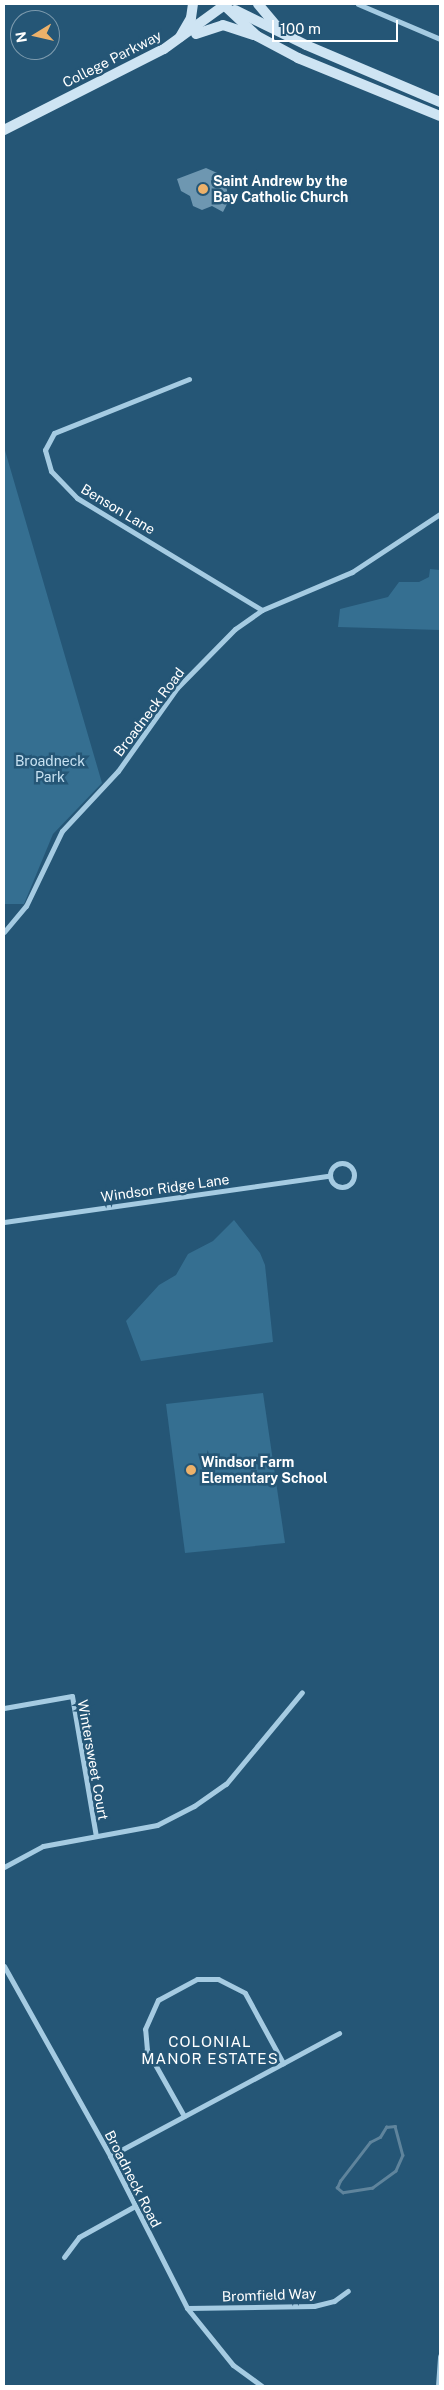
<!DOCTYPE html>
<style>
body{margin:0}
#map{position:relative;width:444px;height:2390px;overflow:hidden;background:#255676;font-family:"Public Sans",sans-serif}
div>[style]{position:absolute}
.green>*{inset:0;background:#356f91}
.stream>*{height:2.5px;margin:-1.25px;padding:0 1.25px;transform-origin:1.25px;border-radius:1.25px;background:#5f849c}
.building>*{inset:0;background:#6e97b1}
.street>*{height:5px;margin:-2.5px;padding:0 2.5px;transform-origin:2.5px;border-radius:2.5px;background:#a5cbe2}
.street>.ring{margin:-2.5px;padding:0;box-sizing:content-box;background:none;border:5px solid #a5cbe2;border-radius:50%}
.secondary>*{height:10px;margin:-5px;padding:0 5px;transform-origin:5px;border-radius:5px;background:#cee4f3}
.dots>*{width:14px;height:14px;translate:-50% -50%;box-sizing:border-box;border:2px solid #255676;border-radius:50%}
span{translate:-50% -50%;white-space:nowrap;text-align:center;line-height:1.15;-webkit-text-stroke:5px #255676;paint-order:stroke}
.street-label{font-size:14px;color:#fff}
.poi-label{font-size:14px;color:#fff;font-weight:700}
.left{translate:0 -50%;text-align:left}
.park-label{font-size:14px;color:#c8e2f2}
.neighbourhood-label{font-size:15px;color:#fff;letter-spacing:1px}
.frame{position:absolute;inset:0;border:5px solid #fff;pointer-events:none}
.north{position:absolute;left:10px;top:10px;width:50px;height:50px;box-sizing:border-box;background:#255676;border:1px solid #7c9aad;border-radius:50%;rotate:261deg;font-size:14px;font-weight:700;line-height:20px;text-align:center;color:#fff}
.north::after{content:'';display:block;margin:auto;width:18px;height:22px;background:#ecb16a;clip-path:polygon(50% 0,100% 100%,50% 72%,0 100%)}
.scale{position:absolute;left:272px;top:20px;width:126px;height:22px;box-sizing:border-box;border:2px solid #fff;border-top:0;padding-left:6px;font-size:15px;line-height:18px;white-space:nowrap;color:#fff;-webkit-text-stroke:4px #255676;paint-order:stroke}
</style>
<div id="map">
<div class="green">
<i style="clip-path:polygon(4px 447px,102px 783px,53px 834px,24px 904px,4px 904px)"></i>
<i style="clip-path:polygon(440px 565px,440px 630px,338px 627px,340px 609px,388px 597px,399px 582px,419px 582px,429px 577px,430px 569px,440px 570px)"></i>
<i style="clip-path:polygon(234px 1220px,260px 1253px,265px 1265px,273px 1342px,141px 1361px,126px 1321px,159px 1285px,176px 1275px,188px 1254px,213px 1241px)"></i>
<i style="clip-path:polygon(263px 1393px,285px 1543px,185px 1553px,166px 1404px)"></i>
</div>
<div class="stream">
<i style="left:395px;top:2126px;width:30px;rotate:75deg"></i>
<i style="left:403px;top:2155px;width:17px;rotate:114deg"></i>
<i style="left:396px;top:2171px;width:29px;rotate:144deg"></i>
<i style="left:373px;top:2188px;width:30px;rotate:171deg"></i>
<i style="left:343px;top:2193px;width:8px;rotate:-140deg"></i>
<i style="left:337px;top:2188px;width:8px;rotate:-67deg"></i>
<i style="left:340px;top:2181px;width:49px;rotate:-52.4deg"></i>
<i style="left:370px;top:2142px;width:11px;rotate:-27deg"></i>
<i style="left:380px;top:2137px;width:12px;rotate:-59deg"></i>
<i style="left:386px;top:2127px;width:9px;rotate:-6deg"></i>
</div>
<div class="building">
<i style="clip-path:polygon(206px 168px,224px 176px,229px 200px,223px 212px,212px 206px,202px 210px,193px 206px,190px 196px,181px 191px,177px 179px)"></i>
</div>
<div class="street">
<i style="left:358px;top:4px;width:89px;rotate:23.1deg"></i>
<i style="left:189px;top:379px;width:145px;rotate:158.2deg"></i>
<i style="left:54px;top:433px;width:19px;rotate:118deg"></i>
<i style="left:45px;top:450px;width:22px;rotate:74deg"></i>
<i style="left:51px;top:471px;width:37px;rotate:46deg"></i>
<i style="left:77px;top:498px;width:216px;rotate:31.2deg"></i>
<i style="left:4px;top:932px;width:34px;rotate:-50deg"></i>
<i style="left:26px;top:906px;width:83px;rotate:-64.4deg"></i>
<i style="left:62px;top:831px;width:82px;rotate:-47deg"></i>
<i style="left:118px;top:771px;width:102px;rotate:-54.6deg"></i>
<i style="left:177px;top:688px;width:83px;rotate:-45.5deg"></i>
<i style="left:235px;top:629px;width:33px;rotate:-35deg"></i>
<i style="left:262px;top:610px;width:98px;rotate:-22.9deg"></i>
<i style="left:352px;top:572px;width:105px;rotate:-33.4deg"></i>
<i class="ring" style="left:330px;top:1163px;width:19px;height:19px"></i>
<i style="left:4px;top:1222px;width:328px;rotate:-8.1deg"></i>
<i style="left:4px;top:1708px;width:69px;rotate:-10deg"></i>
<i style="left:72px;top:1696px;width:142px;rotate:80.3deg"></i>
<i style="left:4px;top:1867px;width:44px;rotate:-28.3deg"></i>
<i style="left:43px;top:1846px;width:116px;rotate:-10.4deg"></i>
<i style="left:157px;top:1825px;width:42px;rotate:-27.2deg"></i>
<i style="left:194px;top:1806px;width:39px;rotate:-35deg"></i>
<i style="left:226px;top:1784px;width:119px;rotate:-50.4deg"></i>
<i style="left:4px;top:1966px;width:218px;rotate:60.8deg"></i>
<i style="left:110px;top:2156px;width:170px;rotate:63.1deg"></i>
<i style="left:187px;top:2308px;width:73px;rotate:51.1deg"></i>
<i style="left:233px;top:2365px;width:36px;rotate:36deg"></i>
<i style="left:184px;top:2116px;width:76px;rotate:-119.3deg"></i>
<i style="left:147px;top:2050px;width:21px;rotate:-95deg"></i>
<i style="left:145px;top:2029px;width:32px;rotate:-66deg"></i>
<i style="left:158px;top:2000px;width:44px;rotate:-28.3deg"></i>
<i style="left:197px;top:1979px;width:21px"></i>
<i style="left:218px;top:1979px;width:30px;rotate:27deg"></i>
<i style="left:245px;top:1993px;width:80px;rotate:61.5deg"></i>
<i style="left:110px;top:2156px;width:260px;rotate:-28.2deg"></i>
<i style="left:64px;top:2257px;width:25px;rotate:-53deg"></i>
<i style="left:79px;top:2237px;width:64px;rotate:-29deg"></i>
<i style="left:187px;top:2308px;width:127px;rotate:-0.9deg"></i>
<i style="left:314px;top:2306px;width:21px;rotate:-14deg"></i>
<i style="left:334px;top:2301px;width:17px;rotate:-36deg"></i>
<i style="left:438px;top:2386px;width:30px;rotate:-86deg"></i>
</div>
<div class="secondary">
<i style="left:223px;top:4px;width:47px;rotate:43.3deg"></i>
<i style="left:257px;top:36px;width:47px;rotate:28.2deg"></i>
<i style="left:298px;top:58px;width:153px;rotate:22.2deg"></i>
<i style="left:258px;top:4px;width:33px;rotate:50deg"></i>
<i style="left:235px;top:10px;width:79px;rotate:26.2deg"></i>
<i style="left:306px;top:45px;width:146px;rotate:23deg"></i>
<i style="left:196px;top:34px;width:28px;rotate:-18deg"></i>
<i style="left:223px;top:25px;width:32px;rotate:18deg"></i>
<i style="left:180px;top:37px;width:22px;rotate:-60deg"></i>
<i style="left:191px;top:18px;width:14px;rotate:-82deg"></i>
<i style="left:4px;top:130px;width:179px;rotate:-26.9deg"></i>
<i style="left:164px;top:49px;width:77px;rotate:-36deg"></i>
</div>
<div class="dots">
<i style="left:203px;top:189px;background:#ecb16a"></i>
<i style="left:191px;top:1470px;background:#ecb16a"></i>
</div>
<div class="street-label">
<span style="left:112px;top:59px;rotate:-27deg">College Parkway</span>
<span style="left:118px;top:509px;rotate:31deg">Benson Lane</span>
<span style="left:149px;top:712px;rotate:-53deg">Broadneck Road</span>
<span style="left:165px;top:1188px;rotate:-8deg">Windsor Ridge Lane</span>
<span style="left:93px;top:1760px;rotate:80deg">Wintersweet Court</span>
<span style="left:133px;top:2179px;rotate:63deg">Broadneck Road</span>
<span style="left:269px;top:2295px;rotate:-2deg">Bromfield Way</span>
</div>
<div class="poi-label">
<span class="left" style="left:213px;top:189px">Saint Andrew by the<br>Bay Catholic Church</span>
<span class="left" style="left:201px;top:1470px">Windsor Farm<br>Elementary School</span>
</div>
<div class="park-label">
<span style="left:50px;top:769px">Broadneck<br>Park</span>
</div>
<div class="neighbourhood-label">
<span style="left:210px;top:2050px">COLONIAL<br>MANOR ESTATES</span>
</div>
<div class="frame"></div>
<div class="north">N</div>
<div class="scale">100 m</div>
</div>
